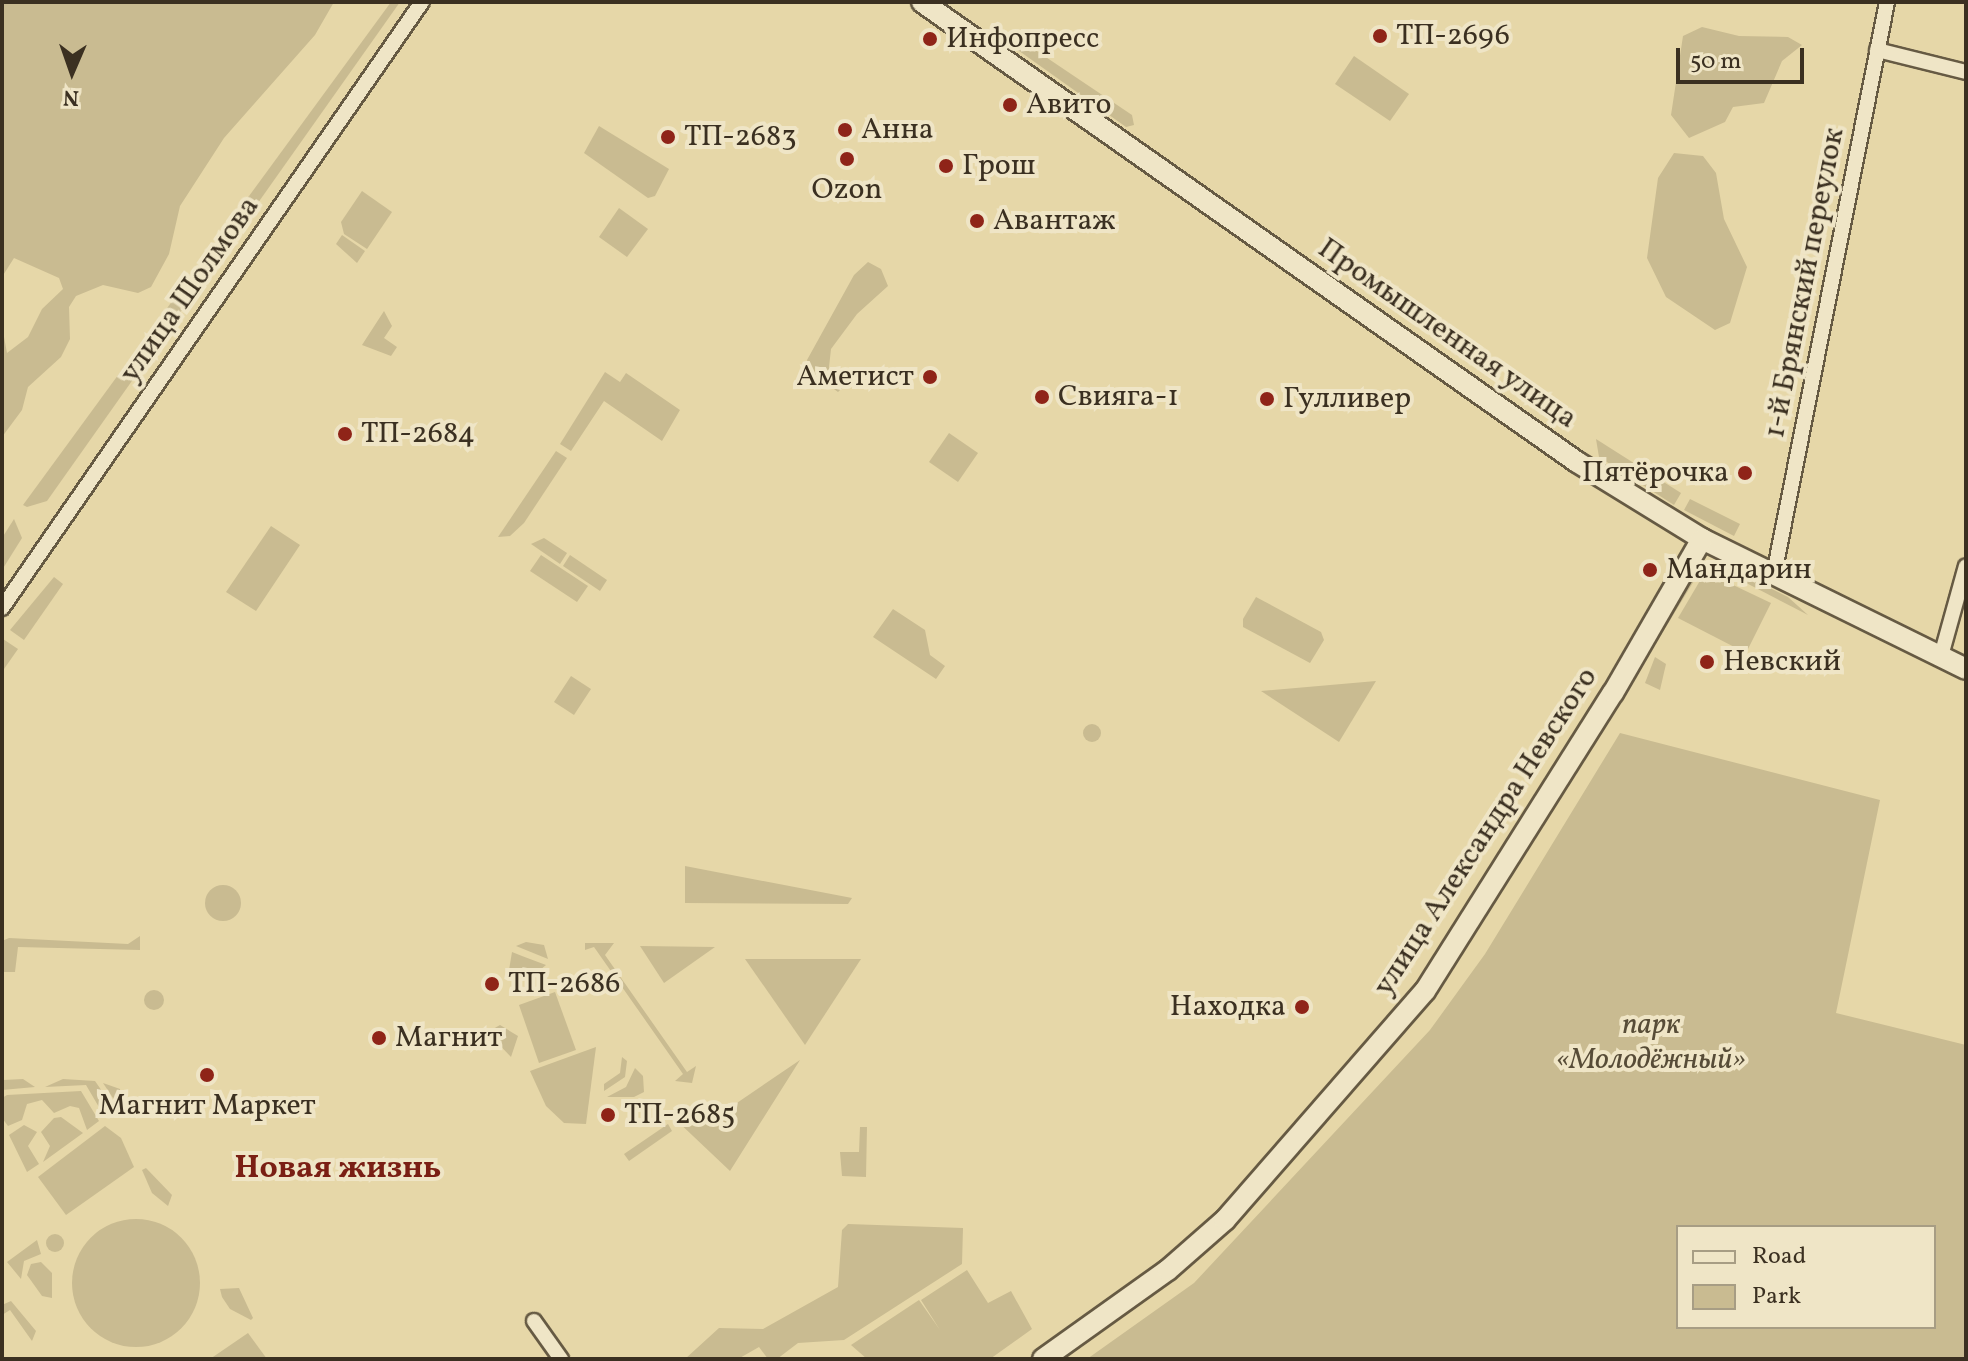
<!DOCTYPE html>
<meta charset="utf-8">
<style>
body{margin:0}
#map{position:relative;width:1968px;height:1361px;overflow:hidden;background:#e6d7a8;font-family:Vollkorn,serif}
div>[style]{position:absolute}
.green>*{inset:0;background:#c9bb91}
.round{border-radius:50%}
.roads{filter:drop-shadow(2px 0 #665a43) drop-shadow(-2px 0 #665a43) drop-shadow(0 2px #665a43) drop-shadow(0 -2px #665a43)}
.street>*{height:14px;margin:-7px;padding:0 7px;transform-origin:7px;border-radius:7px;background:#efe5c6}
.secondary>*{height:20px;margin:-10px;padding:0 10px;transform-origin:10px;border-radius:10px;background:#efe5c6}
.dots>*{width:22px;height:22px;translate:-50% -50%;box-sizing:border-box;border:4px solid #efe5c6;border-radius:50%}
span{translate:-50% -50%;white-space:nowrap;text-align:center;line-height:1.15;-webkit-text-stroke:8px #efe5c6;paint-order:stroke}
.poi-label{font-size:30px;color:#3b3021}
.left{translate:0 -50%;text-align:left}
.right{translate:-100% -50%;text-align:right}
.street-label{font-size:30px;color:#3b3021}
.park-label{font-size:30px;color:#574c37;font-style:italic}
.neighbourhood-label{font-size:32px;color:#7a1f14;font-weight:700}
.frame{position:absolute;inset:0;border:4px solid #3b3021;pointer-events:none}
.legend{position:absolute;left:1676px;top:1225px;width:260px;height:104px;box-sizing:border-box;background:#efe5c6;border:2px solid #a79d84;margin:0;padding:10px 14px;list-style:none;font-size:24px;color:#3b3021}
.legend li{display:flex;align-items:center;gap:16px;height:40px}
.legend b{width:40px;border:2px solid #a79d84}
.north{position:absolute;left:32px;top:32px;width:80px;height:80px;-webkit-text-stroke:6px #efe5c6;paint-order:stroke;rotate:182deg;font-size:22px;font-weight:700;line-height:32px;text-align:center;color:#3b3021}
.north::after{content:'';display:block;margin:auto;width:28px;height:36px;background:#3b3021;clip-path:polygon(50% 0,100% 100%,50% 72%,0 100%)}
.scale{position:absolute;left:1676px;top:48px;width:128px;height:36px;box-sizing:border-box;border:4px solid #3b3021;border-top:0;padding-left:10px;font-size:24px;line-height:28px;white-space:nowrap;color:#3b3021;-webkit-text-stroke:6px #efe5c6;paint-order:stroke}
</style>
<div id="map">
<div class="green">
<i style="clip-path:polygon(2px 2px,334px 2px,315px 35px,224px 138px,180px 206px,169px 254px,151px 287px,138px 293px,103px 285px,76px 296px,69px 307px,70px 339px,61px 357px,28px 387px,22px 410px,2px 437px,2px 326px,7px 353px,28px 337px,42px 309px,63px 289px,59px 278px,14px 258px,2px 277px)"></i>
<i style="clip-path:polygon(391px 2px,400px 2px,47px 501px,27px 507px,23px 505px)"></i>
<i style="clip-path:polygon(1702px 27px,1739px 36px,1788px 37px,1802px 45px,1782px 61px,1764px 103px,1733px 107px,1725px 122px,1689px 138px,1671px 115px,1683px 36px)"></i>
<i style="clip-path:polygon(1010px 33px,1132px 115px,1134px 125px,1126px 127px,1008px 43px)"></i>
<i style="clip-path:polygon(1354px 56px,1409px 94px,1390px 121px,1335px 84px)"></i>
<i style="clip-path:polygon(599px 126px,669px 169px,655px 196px,648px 198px,584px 153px)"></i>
<i style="clip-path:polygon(1674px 153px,1703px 156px,1716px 173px,1724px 219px,1747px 267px,1730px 323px,1715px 330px,1666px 297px,1647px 258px,1658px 178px)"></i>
<i style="clip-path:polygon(362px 191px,392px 212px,367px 249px,344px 234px,341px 222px)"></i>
<i style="clip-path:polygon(619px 208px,648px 229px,627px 257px,599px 237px)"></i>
<i style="clip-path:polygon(342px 235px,365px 251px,357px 263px,336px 244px)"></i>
<i style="clip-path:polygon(868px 262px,881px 269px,888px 286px,857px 314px,831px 349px,829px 367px,844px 386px,838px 392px,811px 372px,807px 360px,854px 275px)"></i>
<i style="clip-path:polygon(384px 311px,392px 326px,384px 338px,397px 347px,391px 356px,362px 345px)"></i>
<i style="clip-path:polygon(605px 372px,620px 382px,626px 373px,680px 410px,662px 441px,604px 401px,571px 451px,560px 444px)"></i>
<i style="clip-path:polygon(949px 433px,978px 453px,958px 482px,929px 462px)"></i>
<i style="clip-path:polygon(1596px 439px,1681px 493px,1674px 505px,1599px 457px)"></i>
<i style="clip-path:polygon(556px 451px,567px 458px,524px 523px,510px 536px,498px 537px)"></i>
<i style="clip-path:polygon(1690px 499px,1740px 524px,1734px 536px,1684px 510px)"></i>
<i style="clip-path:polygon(14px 519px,22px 538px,2px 570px,2px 538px)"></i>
<i style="clip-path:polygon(271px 526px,300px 545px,256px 611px,226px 592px)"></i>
<i style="clip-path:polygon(544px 538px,567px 553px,560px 564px,531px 544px)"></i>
<i style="clip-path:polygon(541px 555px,588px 586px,577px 602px,530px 571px)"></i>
<i style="clip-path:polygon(570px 555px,607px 580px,600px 591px,563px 566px)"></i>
<i style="clip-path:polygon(1730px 568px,1788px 597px,1808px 615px,1727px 573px)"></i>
<i style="clip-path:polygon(1693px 574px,1697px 576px,1636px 676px,1637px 668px)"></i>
<i style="clip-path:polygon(1710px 574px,1771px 603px,1746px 653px,1678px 618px,1701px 579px)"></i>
<i style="clip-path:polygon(54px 577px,63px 584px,24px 640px,10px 630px)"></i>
<i style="clip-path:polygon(1256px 597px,1321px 632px,1324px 640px,1310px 663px,1243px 627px,1243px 619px)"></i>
<i style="clip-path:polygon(893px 609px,925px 630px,930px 655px,945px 666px,936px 679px,873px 637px)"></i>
<i style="clip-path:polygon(3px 639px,18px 649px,4px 669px,2px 668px)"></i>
<i style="clip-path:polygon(1655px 657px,1666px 664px,1660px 690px,1645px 683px)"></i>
<i style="clip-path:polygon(571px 676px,591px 689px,574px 715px,554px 702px)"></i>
<i style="clip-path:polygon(1376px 681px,1339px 742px,1261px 691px)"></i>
<i class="round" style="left:1083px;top:724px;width:18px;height:18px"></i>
<i style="clip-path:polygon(evenodd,1620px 733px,1880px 800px,1836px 1013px,1966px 1045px,1966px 1359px,1087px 1359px,1194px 1283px,1430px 1030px,1485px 954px,1620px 733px,1934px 1227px,1934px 1327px,1678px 1327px,1678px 1227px,1934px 1227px)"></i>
<i style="clip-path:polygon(685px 866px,852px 898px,848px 904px,685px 903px)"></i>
<i class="round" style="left:205px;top:885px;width:36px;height:36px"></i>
<i style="clip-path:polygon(140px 936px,140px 950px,18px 947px,15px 972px,2px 972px,2px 941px,9px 938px,128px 944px)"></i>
<i style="clip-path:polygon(526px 942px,544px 945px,548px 959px,516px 946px)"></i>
<i style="clip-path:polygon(614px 943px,605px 955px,687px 1072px,696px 1066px,692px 1083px,675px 1081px,683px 1074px,594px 947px,585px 950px,585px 943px)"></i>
<i style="clip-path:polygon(640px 946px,715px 947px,664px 983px)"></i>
<i style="clip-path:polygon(512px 952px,522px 956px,546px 965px,529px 979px,517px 981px,509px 970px)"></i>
<i style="clip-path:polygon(745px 959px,861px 959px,805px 1045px)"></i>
<i class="round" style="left:144px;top:990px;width:20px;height:20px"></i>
<i style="clip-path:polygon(555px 992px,576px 1050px,539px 1063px,519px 1005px)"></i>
<i style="clip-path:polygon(500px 1025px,518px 1036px,511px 1057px,493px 1038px,493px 1029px)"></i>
<i style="clip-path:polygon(596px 1047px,586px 1124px,564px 1123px,546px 1106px,530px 1071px)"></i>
<i style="clip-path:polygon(622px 1057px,627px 1061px,625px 1077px,604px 1091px,604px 1084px,620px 1073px)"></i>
<i style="clip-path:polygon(800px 1060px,730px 1171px,674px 1118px,686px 1111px,706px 1124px)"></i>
<i style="clip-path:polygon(635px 1068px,643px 1076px,644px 1092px,634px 1097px,607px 1097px,626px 1087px)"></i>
<i style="clip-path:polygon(23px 1079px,35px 1087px,2px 1090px,3px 1080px)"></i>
<i style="clip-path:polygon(63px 1079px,95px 1081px,115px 1110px,103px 1114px,86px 1085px,45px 1087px)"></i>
<i style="clip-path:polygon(103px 1083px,120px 1089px,121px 1107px,119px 1107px)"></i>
<i style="clip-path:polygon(81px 1091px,99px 1121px,87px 1130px,79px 1108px,70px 1106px,54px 1113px,42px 1100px,27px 1104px,22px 1120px,8px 1126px,2px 1118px,2px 1098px,7px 1095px)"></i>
<i style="clip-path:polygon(61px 1117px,83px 1133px,43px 1162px,50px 1146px,41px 1132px,54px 1118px)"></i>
<i style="clip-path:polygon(668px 1124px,672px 1131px,629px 1161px,624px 1154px)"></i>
<i style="clip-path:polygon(24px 1125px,37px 1132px,28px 1146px,39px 1164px,27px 1172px,9px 1135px)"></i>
<i style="clip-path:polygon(105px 1126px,121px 1138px,134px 1167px,66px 1215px,38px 1177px)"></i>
<i style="clip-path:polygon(860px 1127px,867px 1127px,866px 1177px,842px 1176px,840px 1152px,859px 1152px)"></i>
<i style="clip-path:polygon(146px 1168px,172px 1195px,168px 1206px,152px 1193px,142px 1170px)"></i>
<i class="round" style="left:72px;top:1219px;width:128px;height:128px"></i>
<i style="clip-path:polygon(848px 1224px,963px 1228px,962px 1264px,844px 1340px,798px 1343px,777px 1359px,768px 1359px,759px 1347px,738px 1359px,685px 1359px,719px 1328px,763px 1329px,838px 1287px,842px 1230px)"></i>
<i class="round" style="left:46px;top:1234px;width:18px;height:18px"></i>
<i style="clip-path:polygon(37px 1240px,41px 1254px,24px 1261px,21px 1279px,7px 1262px)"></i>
<i style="clip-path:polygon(31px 1264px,41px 1262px,52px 1273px,52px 1298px,42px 1296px,27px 1275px)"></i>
<i style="clip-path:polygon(967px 1270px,988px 1303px,1011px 1291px,1032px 1329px,990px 1359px,867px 1359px,851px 1345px,919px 1300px,940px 1330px,921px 1300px)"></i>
<i style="clip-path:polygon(239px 1288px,253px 1318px,251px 1320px,230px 1309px,222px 1297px,220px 1289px)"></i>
<i style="clip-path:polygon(11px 1301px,36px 1331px,32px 1341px,10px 1310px,2px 1315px,2px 1305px)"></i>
<i style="clip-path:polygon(248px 1333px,267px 1359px,210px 1359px)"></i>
</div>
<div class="roads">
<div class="street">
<i style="left:1877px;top:50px;width:92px;rotate:13.9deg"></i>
<i style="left:1774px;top:574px;width:583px;rotate:-78.82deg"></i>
<i style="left:2px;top:608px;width:737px;rotate:-55.28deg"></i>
<i style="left:1941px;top:656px;width:93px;rotate:-74.5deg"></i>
<i style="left:534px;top:1321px;width:47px;rotate:54.6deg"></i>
</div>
<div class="secondary">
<i style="left:922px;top:2px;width:800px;rotate:35.08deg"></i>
<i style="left:1577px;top:462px;width:147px;rotate:31.6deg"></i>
<i style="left:1702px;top:539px;width:294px;rotate:26.2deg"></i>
<i style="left:1043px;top:1359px;width:153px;rotate:-35.5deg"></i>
<i style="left:1168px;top:1270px;width:76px;rotate:-41.3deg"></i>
<i style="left:1225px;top:1220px;width:304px;rotate:-48.9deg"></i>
<i style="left:1425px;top:991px;width:352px;rotate:-57.8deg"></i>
<i style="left:1613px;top:693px;width:178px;rotate:-60deg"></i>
</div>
</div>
<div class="dots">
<i style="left:1380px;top:36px;background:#8f2418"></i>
<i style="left:930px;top:39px;background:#8f2418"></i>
<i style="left:1010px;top:105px;background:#8f2418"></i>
<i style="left:845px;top:130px;background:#8f2418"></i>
<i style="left:668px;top:137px;background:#8f2418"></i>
<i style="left:847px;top:159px;background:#8f2418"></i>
<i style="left:946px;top:166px;background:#8f2418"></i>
<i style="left:977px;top:221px;background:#8f2418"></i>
<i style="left:930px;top:377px;background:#8f2418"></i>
<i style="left:1042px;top:397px;background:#8f2418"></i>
<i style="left:1267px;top:399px;background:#8f2418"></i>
<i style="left:345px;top:434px;background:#8f2418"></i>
<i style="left:1745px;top:473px;background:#8f2418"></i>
<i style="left:1650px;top:570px;background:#8f2418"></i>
<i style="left:1707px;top:662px;background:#8f2418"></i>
<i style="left:492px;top:984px;background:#8f2418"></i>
<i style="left:1302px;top:1007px;background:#8f2418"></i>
<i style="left:379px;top:1038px;background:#8f2418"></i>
<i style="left:207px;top:1075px;background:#8f2418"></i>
<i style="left:608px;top:1115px;background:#8f2418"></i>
</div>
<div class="poi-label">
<span class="left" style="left:1396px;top:36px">ТП-2696</span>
<span class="left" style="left:946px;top:39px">Инфопресc</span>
<span class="left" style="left:1026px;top:105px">Авито</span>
<span class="left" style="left:861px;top:130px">Анна</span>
<span class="left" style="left:684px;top:137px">ТП-2683</span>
<span class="left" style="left:962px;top:166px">Грош</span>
<span style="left:847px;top:190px">Ozon</span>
<span class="left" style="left:993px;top:221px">Авантаж</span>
<span class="right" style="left:914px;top:377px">Аметист</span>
<span class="left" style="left:1058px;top:397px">Свияга-1</span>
<span class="left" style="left:1283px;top:399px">Гулливер</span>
<span class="left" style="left:361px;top:434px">ТП-2684</span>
<span class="right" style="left:1729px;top:473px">Пятёрочка</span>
<span class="left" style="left:1666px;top:570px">Мандарин</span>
<span class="left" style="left:1723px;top:662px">Невский</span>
<span class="left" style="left:508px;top:984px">ТП-2686</span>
<span class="right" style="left:1286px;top:1007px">Находка</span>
<span class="left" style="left:395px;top:1038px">Магнит</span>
<span style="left:207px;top:1106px">Магнит Маркет</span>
<span class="left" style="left:624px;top:1115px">ТП-2685</span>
</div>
<div class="street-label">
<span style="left:1805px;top:283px;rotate:-79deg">1-й Брянский переулок</span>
<span style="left:190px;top:290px;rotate:-55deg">улица Шолмова</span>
<span style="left:1447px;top:334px;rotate:35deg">Промышленная улица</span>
<span style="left:1486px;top:832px;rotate:-57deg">улица Александра Невского</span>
</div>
<div class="park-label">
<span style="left:1651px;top:1042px">парк<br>«Молодёжный»</span>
</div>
<div class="neighbourhood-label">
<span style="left:338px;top:1169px">Новая жизнь</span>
</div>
<div class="frame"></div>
<ul class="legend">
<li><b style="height:10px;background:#efe5c6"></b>Road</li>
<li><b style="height:22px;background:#c9bb91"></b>Park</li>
</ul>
<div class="north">N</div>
<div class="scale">50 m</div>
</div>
